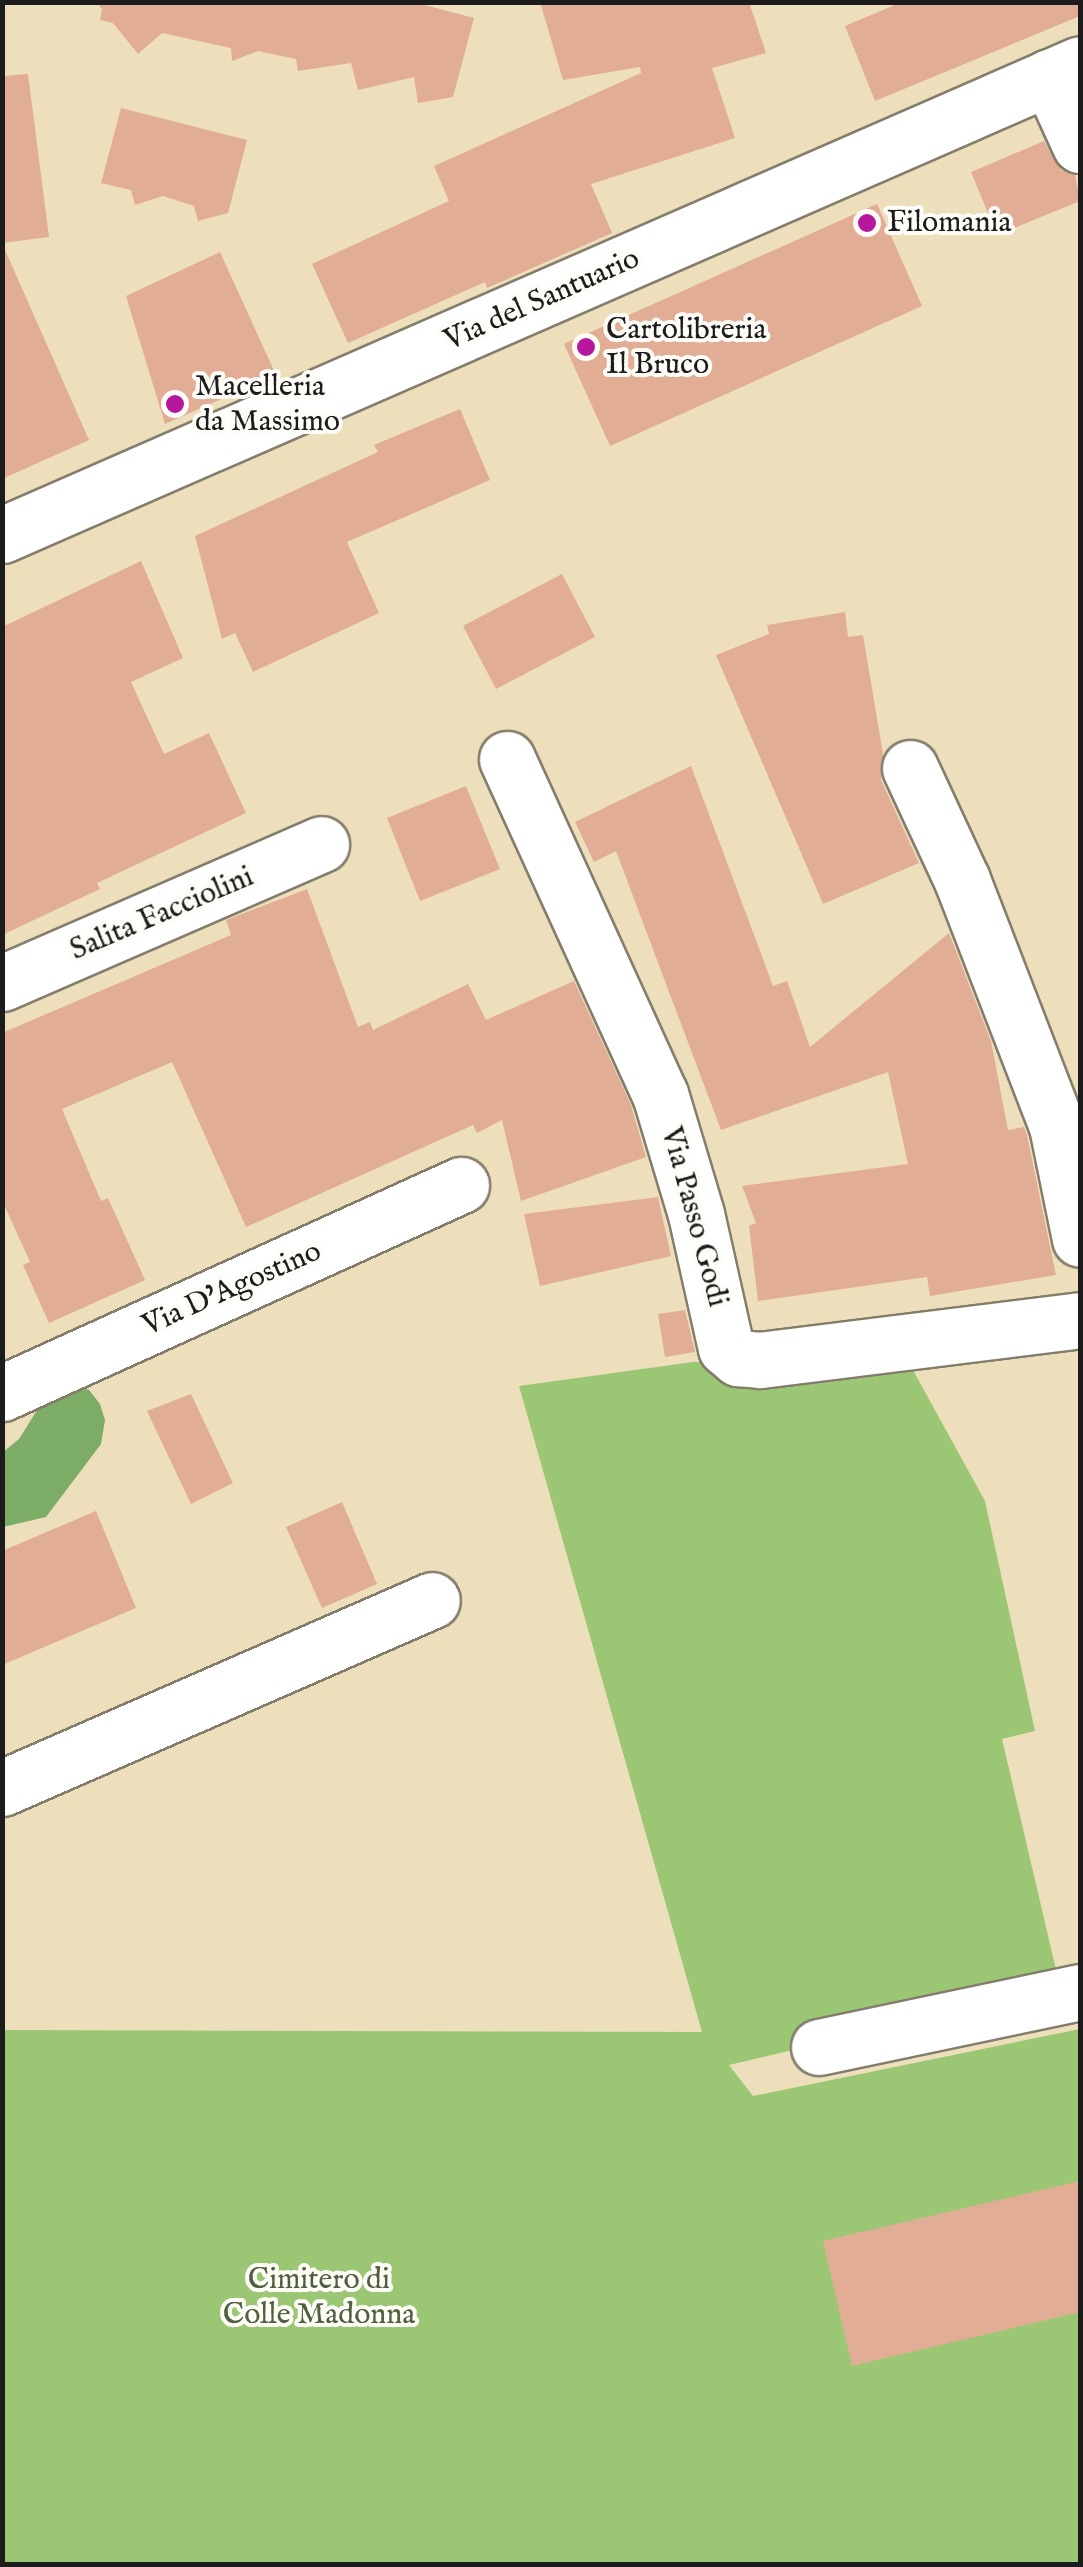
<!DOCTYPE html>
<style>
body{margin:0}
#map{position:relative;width:1083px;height:2567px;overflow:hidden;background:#eddebc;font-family:"IM FELL English",serif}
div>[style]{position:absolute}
.green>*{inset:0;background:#9bc775}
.forest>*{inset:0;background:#7cac66}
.building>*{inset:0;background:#e2ad95}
.roads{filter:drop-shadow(2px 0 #847d6c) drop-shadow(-2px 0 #847d6c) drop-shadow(0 2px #847d6c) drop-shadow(0 -2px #847d6c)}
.minor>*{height:55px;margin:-27.5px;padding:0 27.5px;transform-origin:27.5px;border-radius:27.5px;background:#fff}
.dots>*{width:28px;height:28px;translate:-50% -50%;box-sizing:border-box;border:5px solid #fdfcf7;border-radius:50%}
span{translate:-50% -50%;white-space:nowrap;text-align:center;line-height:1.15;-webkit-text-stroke:8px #fdfcf7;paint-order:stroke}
.poi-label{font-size:30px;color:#1c1c1c}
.left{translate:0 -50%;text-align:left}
.street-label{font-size:30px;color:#1c1c1c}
.park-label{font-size:30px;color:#4f6040}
.frame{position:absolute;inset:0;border:5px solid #1c1c1c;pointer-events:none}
</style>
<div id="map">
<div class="green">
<i style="clip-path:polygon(908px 1361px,985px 1501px,1035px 1731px,1002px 1739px,1060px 1987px,729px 2065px,753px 2096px,1080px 2029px,1080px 2564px,3px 2564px,3px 2030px,702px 2032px,519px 1386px,693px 1362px)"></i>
</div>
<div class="forest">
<i style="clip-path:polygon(71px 1384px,89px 1390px,100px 1404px,105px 1420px,101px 1444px,46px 1517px,3px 1527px,2px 1453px,19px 1439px,46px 1396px)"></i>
</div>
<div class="building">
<i style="clip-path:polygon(96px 2px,413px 2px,474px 18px,453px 97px,418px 103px,414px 77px,358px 90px,351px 63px,298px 71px,296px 59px,258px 51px,232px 61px,231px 48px,162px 33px,138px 54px,113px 23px,100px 20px,102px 9px)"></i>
<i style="clip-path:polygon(540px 2px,749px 2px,766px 53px,712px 68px,735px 138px,591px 184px,612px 233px,487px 288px,485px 282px,348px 343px,312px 264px,449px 201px,434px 166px,641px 73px,640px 67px,563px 80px)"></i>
<i style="clip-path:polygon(902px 2px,1080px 2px,1080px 16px,875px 101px,845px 26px)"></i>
<i style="clip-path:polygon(28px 74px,49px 237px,2px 243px,2px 76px)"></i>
<i style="clip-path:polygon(121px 108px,247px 140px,228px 213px,198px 221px,194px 206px,163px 196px,135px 205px,131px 190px,101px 183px)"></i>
<i style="clip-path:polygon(1044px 141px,1061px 170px,1075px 175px,1080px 201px,997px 235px,971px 172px)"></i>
<i style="clip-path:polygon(877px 204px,922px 306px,610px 446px,564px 344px)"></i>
<i style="clip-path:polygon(2px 243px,89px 440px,2px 479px)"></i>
<i style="clip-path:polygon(220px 252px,276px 375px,165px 424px,126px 296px)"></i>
<i style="clip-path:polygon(460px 409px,490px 480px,347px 542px,379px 613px,253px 672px,235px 633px,222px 639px,195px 536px,378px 452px,374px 445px)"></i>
<i style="clip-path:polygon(141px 561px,183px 658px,131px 682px,164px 754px,209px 733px,246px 813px,97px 883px,100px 889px,2px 935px,2px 627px)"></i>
<i style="clip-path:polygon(562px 574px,595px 637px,496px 689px,463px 626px)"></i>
<i style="clip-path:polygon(845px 612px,848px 637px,863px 635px,883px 754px,881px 780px,919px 863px,823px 904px,716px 655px,769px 634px,767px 625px)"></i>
<i style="clip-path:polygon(691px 766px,773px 986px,787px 981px,810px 1047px,949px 933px,991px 1041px,1008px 1130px,1024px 1127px,1027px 1135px,1056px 1275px,930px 1296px,927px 1277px,758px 1301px,749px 1226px,756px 1223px,742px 1186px,908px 1164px,888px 1072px,721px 1130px,616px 851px,594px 862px,575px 822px)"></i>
<i style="clip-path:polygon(466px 786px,500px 869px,420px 901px,387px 818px)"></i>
<i style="clip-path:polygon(307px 889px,358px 1027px,370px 1022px,373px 1030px,468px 984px,486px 1020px,574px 981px,631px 1105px,646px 1157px,521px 1201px,502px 1120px,477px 1133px,473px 1125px,246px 1227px,172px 1062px,62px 1109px,101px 1201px,108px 1198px,145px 1280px,49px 1323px,23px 1265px,30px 1262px,2px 1200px,2px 1033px,231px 935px,226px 920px)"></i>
<i style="clip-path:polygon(658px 1197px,671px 1256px,540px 1286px,524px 1214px)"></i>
<i style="clip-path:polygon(685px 1310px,695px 1352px,665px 1357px,658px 1314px)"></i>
<i style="clip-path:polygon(191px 1394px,233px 1483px,191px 1504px,147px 1411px)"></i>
<i style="clip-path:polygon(342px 1502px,377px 1584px,322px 1608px,286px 1527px)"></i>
<i style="clip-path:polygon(96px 1511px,136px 1608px,2px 1665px,2px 1551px)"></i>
<i style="clip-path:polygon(1080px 2181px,1080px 2312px,852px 2366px,823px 2241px)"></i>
</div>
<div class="roads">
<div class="minor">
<i style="left:1049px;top:77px;width:75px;rotate:65.5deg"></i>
<i style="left:2px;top:535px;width:1176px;rotate:-23.6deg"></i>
<i style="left:507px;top:759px;width:368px;rotate:65.5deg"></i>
<i style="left:660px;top:1094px;width:125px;rotate:73.3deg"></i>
<i style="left:696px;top:1214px;width:137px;rotate:77.4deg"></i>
<i style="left:726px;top:1348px;width:16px;rotate:40deg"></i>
<i style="left:738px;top:1358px;width:22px;rotate:5deg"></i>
<i style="left:760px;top:1360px;width:322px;rotate:-7.1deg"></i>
<i style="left:910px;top:768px;width:123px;rotate:65.1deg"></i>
<i style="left:962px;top:880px;width:264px;rotate:68.9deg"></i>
<i style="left:1057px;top:1126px;width:115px;rotate:78.5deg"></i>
<i style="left:2px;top:983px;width:348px;rotate:-23.5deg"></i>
<i style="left:2px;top:1393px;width:504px;rotate:-24.38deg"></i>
<i style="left:2px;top:1788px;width:469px;rotate:-23.6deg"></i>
<i style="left:819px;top:2047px;width:267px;rotate:-11.9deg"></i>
</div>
</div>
<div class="dots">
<i style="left:867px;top:223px;background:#b5179e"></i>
<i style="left:586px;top:347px;background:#b5179e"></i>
<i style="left:175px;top:404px;background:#b5179e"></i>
</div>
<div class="poi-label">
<span class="left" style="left:887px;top:223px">Filomania</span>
<span class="left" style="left:606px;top:347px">Cartolibreria<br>Il Bruco</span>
<span class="left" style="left:195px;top:404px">Macelleria<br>da Massimo</span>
</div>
<div class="street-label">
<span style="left:542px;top:300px;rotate:-24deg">Via del Santuario</span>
<span style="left:162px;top:914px;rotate:-23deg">Salita Facciolini</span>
<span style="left:694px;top:1217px;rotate:75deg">Via Passo Godi</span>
<span style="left:232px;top:1289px;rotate:-24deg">Via D'Agostino</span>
</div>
<div class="park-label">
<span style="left:319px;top:2297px">Cimitero di<br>Colle Madonna</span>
</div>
<div class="frame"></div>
</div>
